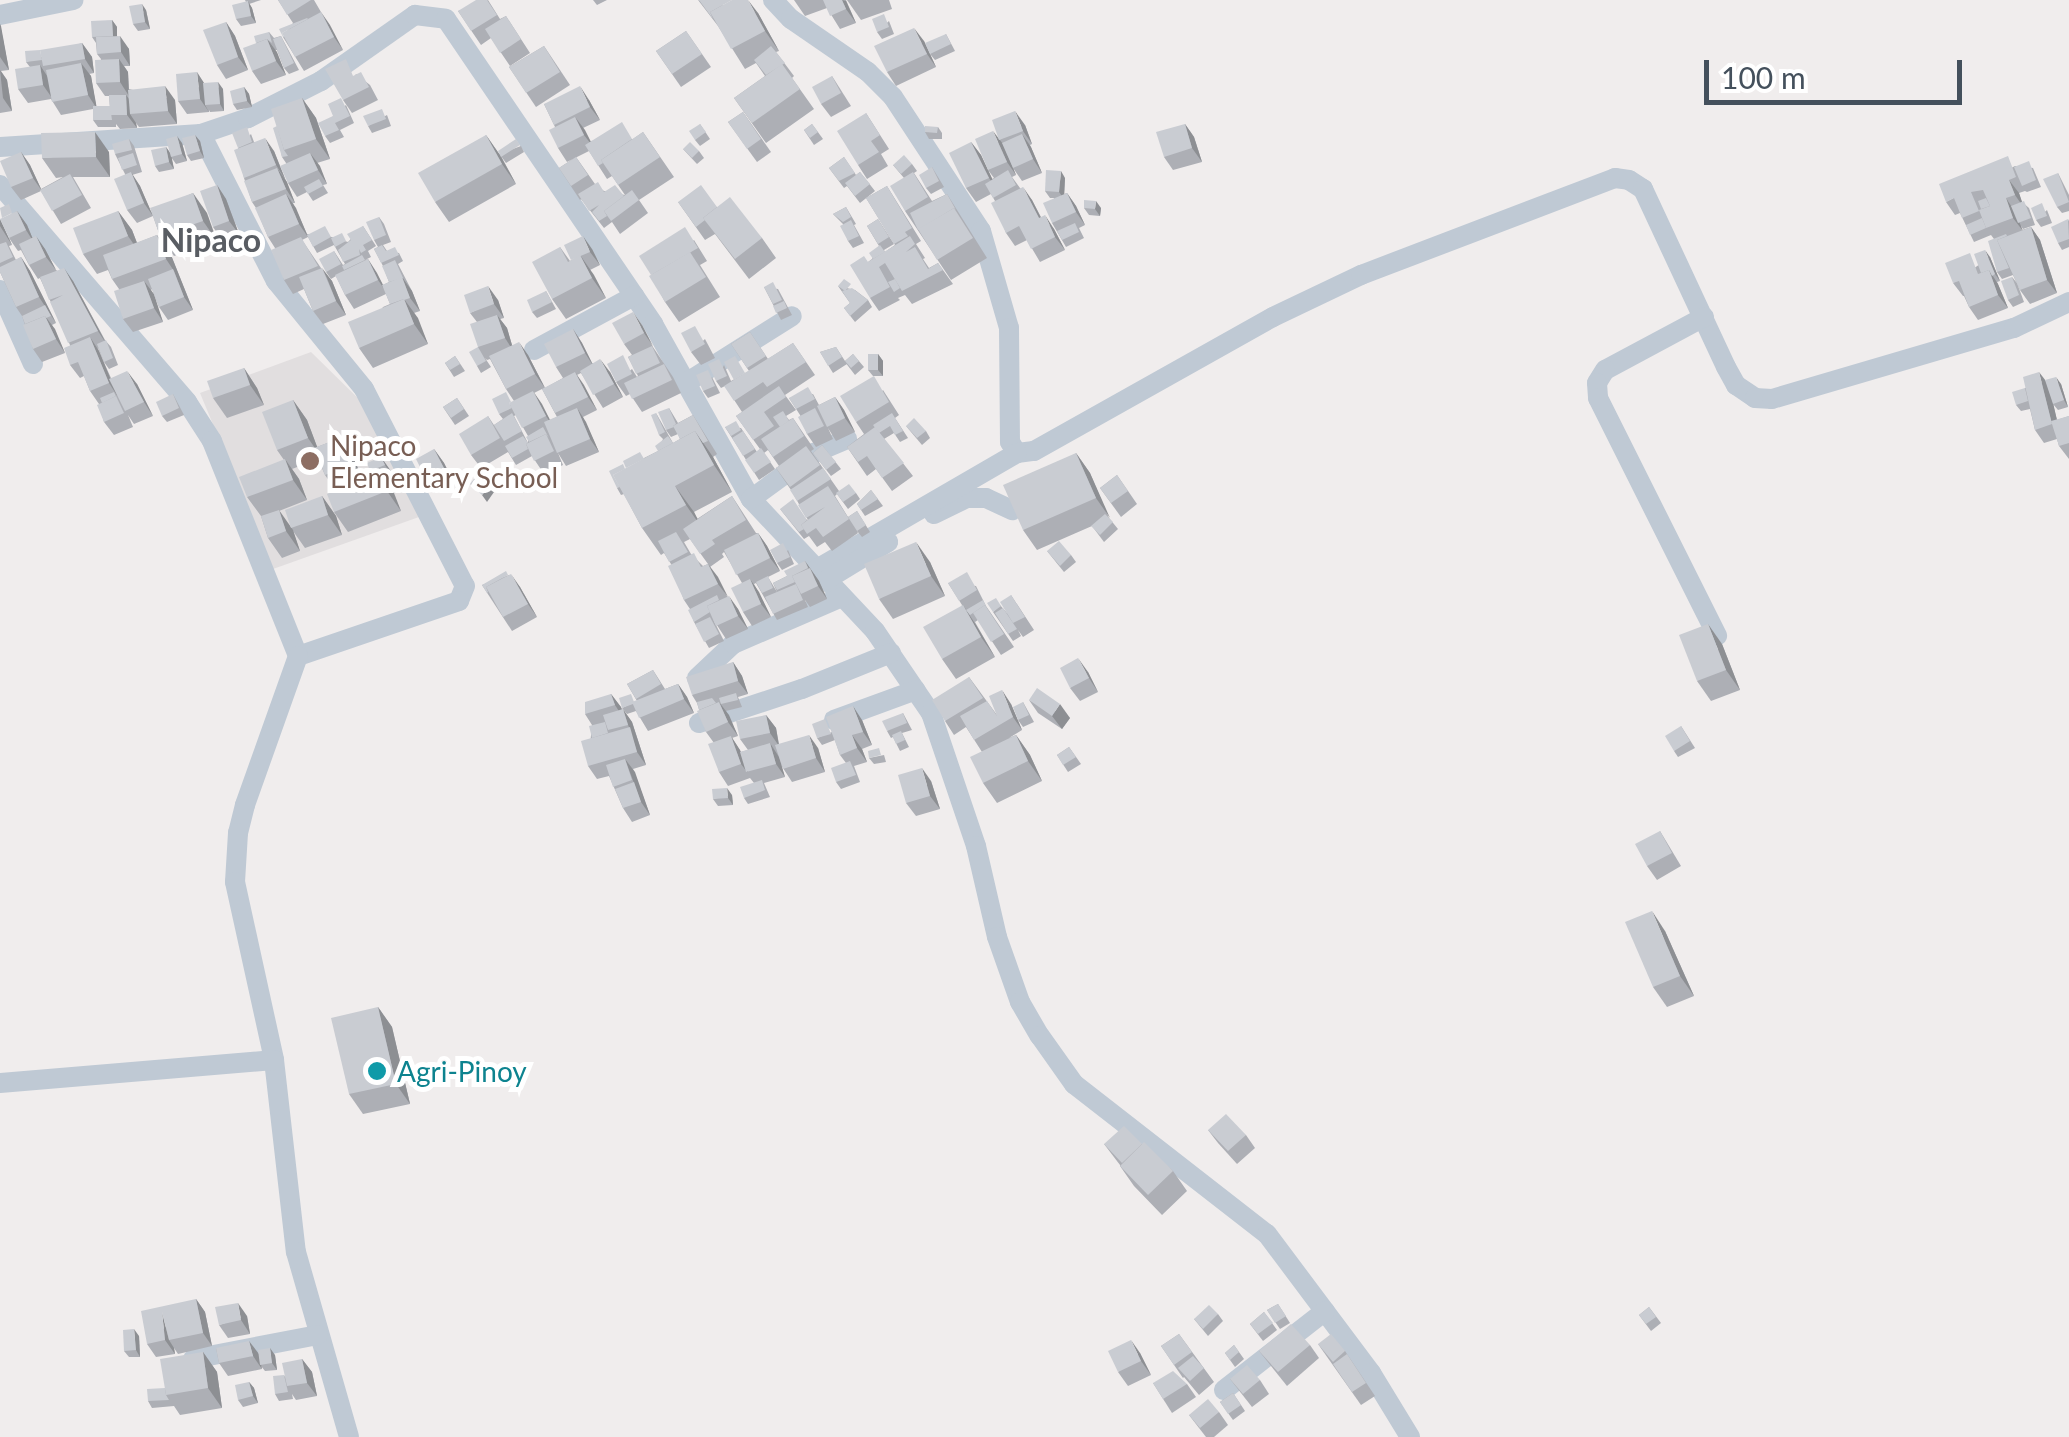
<!DOCTYPE html>
<style>
body{margin:0}
#map{position:relative;width:2069px;height:1437px;overflow:hidden;background:#f0eded;font-family:Lato,sans-serif}
div>[style]{position:absolute}
.education>*{inset:0;background:#e1dedf}
.minor>*{height:20px;margin:-10px;padding:0 10px;transform-origin:10px;border-radius:10px;background:#bfc9d4}
.wall>*{inset:0;background:#adafb5}
.shaded-wall>*{inset:0;background:#8d8f93}
.building>*{inset:0;background:#c9ccd2}
.dots>*{width:28px;height:28px;translate:-50% -50%;box-sizing:border-box;border:5px solid #fff;border-radius:50%}
span{translate:-50% -50%;white-space:nowrap;text-align:center;line-height:1.15;-webkit-text-stroke:10px #fff;paint-order:stroke}
.education-label{font-size:28px;color:#785e54}
.left{translate:0 -50%;text-align:left}
.culture-label{font-size:28px;color:#0d838f}
.quarter-label{font-size:32px;color:#595d63;font-weight:700}
.scale{position:absolute;left:1704px;top:60px;width:258px;height:45px;box-sizing:border-box;border:5px solid #44505c;border-top:0;padding-left:12px;font-size:30px;line-height:35px;white-space:nowrap;color:#44505c;-webkit-text-stroke:8px #fff;paint-order:stroke}
</style>
<div id="map">
<div class="education">
<i style="clip-path:polygon(311px 352px,365px 405px,419px 517px,273px 569px,200px 393px)"></i>
</div>
<div class="minor">
<i style="left:773px;top:0;width:26px;rotate:47deg"></i>
<i style="left:791px;top:19px;width:93px;rotate:34.5deg"></i>
<i style="left:868px;top:72px;width:35px;rotate:45deg"></i>
<i style="left:893px;top:97px;width:160px;rotate:56.7deg"></i>
<i style="left:981px;top:231px;width:101px;rotate:73.9deg"></i>
<i style="left:1009px;top:328px;width:114px;rotate:89.5deg"></i>
<i style="left:1010px;top:442px;width:13px;rotate:58deg"></i>
<i style="left:1017px;top:453px;width:17px;rotate:-7deg"></i>
<i style="left:1034px;top:451px;width:274px;rotate:-29.3deg"></i>
<i style="left:1273px;top:317px;width:98px;rotate:-25.5deg"></i>
<i style="left:1361px;top:275px;width:272px;rotate:-20.9deg"></i>
<i style="left:1615px;top:178px;width:14px;rotate:8deg"></i>
<i style="left:1629px;top:180px;width:17px;rotate:33deg"></i>
<i style="left:1643px;top:189px;width:196px;rotate:65deg"></i>
<i style="left:1726px;top:367px;width:21px;rotate:61deg"></i>
<i style="left:1736px;top:385px;width:23px;rotate:34deg"></i>
<i style="left:1755px;top:398px;width:17px;rotate:3deg"></i>
<i style="left:1772px;top:399px;width:252px;rotate:-16.4deg"></i>
<i style="left:2014px;top:328px;width:61px;rotate:-25.3deg"></i>
<i style="left:0;top:15px;width:75px;rotate:-11.6deg"></i>
<i style="left:201px;top:134px;width:165px;rotate:63deg"></i>
<i style="left:276px;top:281px;width:139px;rotate:50.8deg"></i>
<i style="left:364px;top:389px;width:221px;rotate:62.9deg"></i>
<i style="left:465px;top:586px;width:16px;rotate:112deg"></i>
<i style="left:459px;top:601px;width:170px;rotate:161.1deg"></i>
<i style="left:0;top:147px;width:201px;rotate:-3.7deg"></i>
<i style="left:201px;top:134px;width:50px;rotate:-18.8deg"></i>
<i style="left:248px;top:118px;width:82px;rotate:-26.9deg"></i>
<i style="left:321px;top:81px;width:115px;rotate:-35.1deg"></i>
<i style="left:415px;top:15px;width:31px;rotate:7deg"></i>
<i style="left:446px;top:19px;width:369px;rotate:55.8deg"></i>
<i style="left:653px;top:324px;width:201px;rotate:60.8deg"></i>
<i style="left:751px;top:499px;width:181px;rotate:46.8deg"></i>
<i style="left:875px;top:631px;width:99px;rotate:55.7deg"></i>
<i style="left:931px;top:713px;width:140px;rotate:71.3deg"></i>
<i style="left:976px;top:846px;width:93px;rotate:77deg"></i>
<i style="left:997px;top:937px;width:69px;rotate:70.5deg"></i>
<i style="left:1020px;top:1002px;width:39px;rotate:60deg"></i>
<i style="left:1040px;top:1036px;width:59px;rotate:54.7deg"></i>
<i style="left:1074px;top:1084px;width:244px;rotate:37.9deg"></i>
<i style="left:1267px;top:1234px;width:174px;rotate:53.2deg"></i>
<i style="left:1371px;top:1373px;width:75px;rotate:58.6deg"></i>
<i style="left:0;top:185px;width:286px;rotate:49.2deg"></i>
<i style="left:187px;top:402px;width:46px;rotate:57.3deg"></i>
<i style="left:212px;top:441px;width:232px;rotate:68.2deg"></i>
<i style="left:298px;top:656px;width:158px;rotate:109.6deg"></i>
<i style="left:245px;top:805px;width:29px;rotate:104deg"></i>
<i style="left:238px;top:833px;width:49px;rotate:93.5deg"></i>
<i style="left:235px;top:882px;width:182px;rotate:77.6deg"></i>
<i style="left:274px;top:1060px;width:193px;rotate:83.5deg"></i>
<i style="left:296px;top:1252px;width:192px;rotate:74deg"></i>
<i style="left:0;top:290px;width:81px;rotate:66deg"></i>
<i style="left:1704px;top:317px;width:112px;rotate:151.8deg"></i>
<i style="left:1605px;top:370px;width:15px;rotate:122deg"></i>
<i style="left:1597px;top:383px;width:15px;rotate:86deg"></i>
<i style="left:1598px;top:398px;width:266px;rotate:63.4deg"></i>
<i style="left:534px;top:350px;width:114px;rotate:-28.4deg"></i>
<i style="left:686px;top:383px;width:125px;rotate:-32.3deg"></i>
<i style="left:751px;top:499px;width:78px;rotate:-36.1deg"></i>
<i style="left:814px;top:453px;width:36px;rotate:-23deg"></i>
<i style="left:934px;top:514px;width:37px;rotate:-26deg"></i>
<i style="left:967px;top:498px;width:19px"></i>
<i style="left:986px;top:498px;width:29px;rotate:25deg"></i>
<i style="left:817px;top:569px;width:231px;rotate:-30.1deg"></i>
<i style="left:826px;top:580px;width:73px;rotate:-31.5deg"></i>
<i style="left:697px;top:678px;width:50px;rotate:-43.4deg"></i>
<i style="left:733px;top:644px;width:119px;rotate:-23.3deg"></i>
<i style="left:834px;top:720px;width:87px;rotate:-20.1deg"></i>
<i style="left:699px;top:723px;width:108px;rotate:-18.3deg"></i>
<i style="left:802px;top:689px;width:96px;rotate:-22deg"></i>
<i style="left:0;top:1083px;width:275px;rotate:-4.8deg"></i>
<i style="left:193px;top:1359px;width:127px;rotate:-10.9deg"></i>
<i style="left:1224px;top:1390px;width:128px;rotate:-38deg"></i>
</div>
<div class="wall">
<i style="clip-path:polygon(245px 0,261px 0,249px 4px,252px 8px,256px 23px,241px 26px,236px 19px,246px 2px)"></i>
<i style="clip-path:polygon(278px 0,314px 0,343px 50px,304px 71px,283px 37px,293px 23px)"></i>
<i style="clip-path:polygon(488px 0,500px 19px,506px 16px,530px 53px,510px 66px,491px 38px,481px 45px,458px 11px)"></i>
<i style="clip-path:polygon(593px 0,607px 0,597px 5px)"></i>
<i style="clip-path:polygon(698px 0,758px 13px,779px 51px,776px 52px,794px 76px,792px 78px,814px 109px,766px 143px,734px 98px,765px 76px,756px 63px,745px 69px,718px 26px)"></i>
<i style="clip-path:polygon(794px 0,846px 0,856px 23px,840px 29px,827px 8px,805px 16px)"></i>
<i style="clip-path:polygon(847px 0,889px 0,892px 9px,861px 20px)"></i>
<i style="clip-path:polygon(146px 10px,150px 29px,138px 31px,133px 24px)"></i>
<i style="clip-path:polygon(112px 20px,117px 27px,117px 36px,129px 49px,130px 66px,124px 66px,128px 72px,129px 89px,175px 100px,177px 124px,139px 127px,136px 123px,137px 128px,120px 129px,116px 124px,116px 127px,98px 127px,93px 120px,93px 109px,61px 115px,51px 99px,28px 103px,18px 89px,30px 67px,26px 62px,82px 43px,92px 57px,94px 73px,89px 74px,91px 76px,96px 106px,110px 106px,109px 96px,105px 96px,96px 83px,101px 59px,97px 54px,96px 43px,92px 37px)"></i>
<i style="clip-path:polygon(889px 21px,894px 34px,882px 39px,877px 32px)"></i>
<i style="clip-path:polygon(226px 22px,235px 36px,248px 70px,226px 79px,217px 65px)"></i>
<i style="clip-path:polygon(0 24px,9px 70px,1px 71px,7px 80px,12px 111px,0 113px)"></i>
<i style="clip-path:polygon(686px 31px,711px 67px,681px 87px,656px 51px)"></i>
<i style="clip-path:polygon(269px 32px,274px 38px,281px 36px,299px 70px,289px 74px,284px 68px,277px 50px,275px 50px,286px 75px,261px 84px,252px 71px,256px 43px)"></i>
<i style="clip-path:polygon(946px 34px,955px 51px,935px 60px,930px 54px)"></i>
<i style="clip-path:polygon(924px 41px,936px 67px,896px 86px,887px 72px)"></i>
<i style="clip-path:polygon(544px 46px,570px 85px,536px 107px,509px 67px)"></i>
<i style="clip-path:polygon(356px 74px,370px 85px,378px 100px,352px 113px,343px 100px)"></i>
<i style="clip-path:polygon(832px 76px,851px 106px,831px 117px,821px 104px)"></i>
<i style="clip-path:polygon(205px 83px,223px 89px,224px 111px,210px 112px,209px 110px,209px 112px,187px 114px,178px 101px)"></i>
<i style="clip-path:polygon(244px 87px,249px 94px,252px 107px,237px 110px,233px 104px)"></i>
<i style="clip-path:polygon(302px 98px,316px 118px,330px 159px,317px 163px,327px 184px,323px 185px,328px 193px,313px 201px,307px 192px,297px 197px,288px 183px,286px 163px,282px 157px,277px 126px)"></i>
<i style="clip-path:polygon(589px 100px,600px 120px,583px 128px,590px 141px,633px 139px,643px 132px,674px 177px,639px 200px,648px 213px,620px 234px,612px 222px,604px 228px,581px 199px,580px 200px,559px 168px,576px 157px,595px 184px,604px 191px,625px 195px,612px 176px,607px 179px,589px 151px,567px 162px,558px 148px,555px 127px,544px 104px)"></i>
<i style="clip-path:polygon(346px 105px,354px 123px,340px 130px,344px 137px,330px 143px,325px 136px,333px 116px)"></i>
<i style="clip-path:polygon(743px 112px,771px 152px,757px 162px,728px 122px)"></i>
<i style="clip-path:polygon(866px 113px,889px 149px,881px 154px,888px 166px,867px 179px,858px 165px)"></i>
<i style="clip-path:polygon(387px 115px,391px 126px,372px 133px,368px 126px)"></i>
<i style="clip-path:polygon(700px 124px,710px 139px,700px 146px,695px 140px)"></i>
<i style="clip-path:polygon(812px 124px,823px 139px,814px 145px,804px 130px)"></i>
<i style="clip-path:polygon(1185px 124px,1194px 137px,1202px 162px,1173px 170px,1164px 157px)"></i>
<i style="clip-path:polygon(1025px 125px,1032px 144px,1030px 145px,1042px 173px,1022px 181px,1013px 168px,1003px 145px,1016px 175px,1012px 177px,1020px 188px,1032px 200px,1041px 217px,1054px 229px,1065px 250px,1040px 262px,1027px 240px,1015px 246px,1006px 233px,995px 201px,991px 194px,976px 202px,966px 188px,971px 142px,981px 155px,992px 179px,994px 178px,988px 170px,999px 140px)"></i>
<i style="clip-path:polygon(938px 127px,942px 133px,942px 139px,929px 139px,925px 132px)"></i>
<i style="clip-path:polygon(251px 134px,254px 142px,274px 151px,295px 203px,293px 203px,307px 234px,332px 237px,348px 242px,363px 226px,376px 246px,368px 251px,371px 257px,365px 260px,368px 259px,383px 285px,389px 282px,383px 266px,374px 249px,378px 247px,374px 240px,379px 217px,384px 224px,391px 242px,383px 245px,387px 251px,399px 253px,403px 261px,398px 264px,412px 291px,420px 311px,414px 313px,428px 344px,373px 368px,359px 348px,383px 307px,390px 304px,386px 294px,354px 309px,345px 295px,336px 276px,331px 279px,326px 272px,334px 251px,343px 265px,345px 264px,334px 245px,317px 253px,308px 237px,302px 240px,321px 268px,332px 281px,346px 315px,323px 324px,313px 311px,304px 289px,293px 294px,284px 280px,275px 248px,268px 237px,256px 208px,252px 202px,244px 178px,238px 148px)"></i>
<i style="clip-path:polygon(486px 135px,499px 154px,521px 146px,524px 152px,506px 163px,501px 156px,516px 184px,449px 222px,435px 202px)"></i>
<i style="clip-path:polygon(129px 139px,134px 146px,142px 172px,132px 175px,140px 186px,151px 212px,193px 193px,217px 241px,174px 256px,160px 236px,153px 216px,137px 223px,127px 210px,125px 174px,115px 154px)"></i>
<i style="clip-path:polygon(200px 141px,204px 158px,191px 161px,187px 155px)"></i>
<i style="clip-path:polygon(182px 143px,187px 161px,176px 164px,171px 157px,174px 169px,159px 172px,155px 166px,166px 147px,170px 153px)"></i>
<i style="clip-path:polygon(683px 149px,699px 151px,704px 158px,697px 164px)"></i>
<i style="clip-path:polygon(21px 152px,30px 165px,41px 189px,63px 177px,56px 178px,42px 158px,109px 152px,110px 177px,73px 177px,91px 208px,61px 224px,41px 191px,21px 200px,11px 187px)"></i>
<i style="clip-path:polygon(844px 157px,856px 175px,860px 172px,875px 191px,860px 203px,847px 186px,844px 188px,829px 168px)"></i>
<i style="clip-path:polygon(912px 164px,917px 171px,914px 173px,932px 201px,947px 194px,987px 258px,951px 280px,905px 211px,904px 178px,893px 165px)"></i>
<i style="clip-path:polygon(2015px 166px,2033px 168px,2041px 187px,2027px 192px,2025px 191px,2019px 193px,2022px 202px,2029px 208px,2035px 225px,2023px 229px,2021px 226px,2022px 230px,2031px 227px,2040px 240px,2057px 293px,2030px 304px,2020px 290px,2013px 275px,2002px 279px,1997px 272px,1994px 239px,1991px 235px,1974px 242px,1960px 213px,1955px 215px,1946px 202px)"></i>
<i style="clip-path:polygon(932px 167px,944px 187px,931px 194px,926px 188px)"></i>
<i style="clip-path:polygon(2058px 173px,2069px 195px,2069px 211px,2062px 213px,2057px 207px)"></i>
<i style="clip-path:polygon(1065px 178px,1064px 194px,1067px 193px,1076px 206px,1085px 225px,1079px 228px,1084px 238px,1066px 247px,1052px 223px,1054px 198px,1050px 198px,1045px 191px)"></i>
<i style="clip-path:polygon(217px 185px,226px 199px,239px 234px,222px 240px,213px 227px)"></i>
<i style="clip-path:polygon(887px 186px,921px 241px,916px 244px,925px 258px,923px 259px,929px 268px,938px 263px,953px 284px,912px 304px,905px 295px,898px 298px,900px 300px,879px 311px,870px 298px,868px 262px,872px 259px,879px 246px,867px 226px,878px 219px,894px 244px,884px 250px,885px 252px,895px 245px,866px 198px)"></i>
<i style="clip-path:polygon(678px 202px,717px 207px,762px 238px,776px 258px,749px 279px,715px 234px,705px 240px)"></i>
<i style="clip-path:polygon(846px 207px,856px 224px,854px 225px,864px 243px,853px 248px,848px 241px,843px 224px,833px 214px)"></i>
<i style="clip-path:polygon(1084px 208px,1101px 208px,1100px 216px,1089px 215px)"></i>
<i style="clip-path:polygon(2047px 210px,2052px 223px,2041px 227px,2036px 220px)"></i>
<i style="clip-path:polygon(17px 211px,27px 225px,32px 237px,45px 249px,56px 270px,73px 281px,105px 340px,111px 347px,118px 365px,109px 369px,104px 362px,98px 348px,98px 349px,111px 378px,137px 384px,153px 416px,134px 424px,128px 415px,133px 427px,114px 435px,104px 422px,99px 404px,90px 391px,84px 376px,80px 378px,70px 365px,70px 345px,40px 278px,38px 279px,29px 265px,21px 250px,18px 251px,9px 238px,14px 213px)"></i>
<i style="clip-path:polygon(118px 211px,132px 230px,137px 243px,157px 235px,171px 255px,193px 310px,168px 320px,159px 307px,152px 289px,151px 290px,163px 322px,133px 332px,123px 319px,119px 289px,112px 279px,108px 270px,97px 274px,83px 254px)"></i>
<i style="clip-path:polygon(0 219px,12px 245px,9px 246px,16px 260px,21px 257px,30px 271px,56px 323px,52px 325px,65px 353px,42px 362px,33px 349px,22px 316px,16px 307px,0 272px)"></i>
<i style="clip-path:polygon(2069px 219px,2069px 247px,2062px 250px,2058px 243px)"></i>
<i style="clip-path:polygon(694px 240px,707px 261px,700px 265px,720px 297px,679px 322px,665px 302px,651px 275px)"></i>
<i style="clip-path:polygon(560px 247px,570px 261px,592px 249px,600px 265px,590px 270px,606px 298px,566px 319px,552px 299px)"></i>
<i style="clip-path:polygon(1990px 257px,2000px 281px,1997px 282px,2008px 308px,1978px 320px,1969px 307px,1964px 296px,1963px 296px,1953px 283px)"></i>
<i style="clip-path:polygon(2012px 277px,2017px 283px,2024px 302px,2013px 307px,2008px 300px)"></i>
<i style="clip-path:polygon(838px 286px,855px 290px,868px 300px,872px 307px,855px 322px,844px 308px,850px 303px)"></i>
<i style="clip-path:polygon(764px 287px,778px 289px,792px 315px,781px 320px)"></i>
<i style="clip-path:polygon(546px 291px,556px 309px,537px 318px,532px 312px)"></i>
<i style="clip-path:polygon(evenodd,498px 300px,504px 318px,500px 319px,507px 328px,512px 345px,528px 355px,545px 388px,563px 378px,556px 367px,573px 329px,582px 343px,592px 363px,610px 372px,623px 397px,603px 408px,581px 373px,577px 375px,597px 410px,583px 417px,599px 452px,566px 466px,558px 453px,563px 465px,544px 474px,532px 456px,516px 465px,508px 452px,481px 468px,471px 455px,488px 416px,507px 445px,494px 425px,503px 419px,499px 414px,514px 401px,506px 389px,490px 359px,487px 360px,485px 358px,491px 367px,481px 373px,477px 366px,478px 347px,477px 322px,470px 313px,498px 300px,542px 389px,557px 417px,550px 420px,534px 393px,542px 389px,498px 300px,516px 415px,528px 436px,528px 443px,514px 416px,516px 415px)"></i>
<i style="clip-path:polygon(642px 325px,653px 347px,673px 377px,681px 393px,642px 412px,630px 394px,626px 396px,616px 382px,632px 369px,637px 377px,638px 376px,628px 357px,632px 355px,624px 344px)"></i>
<i style="clip-path:polygon(750px 332px,768px 359px,793px 343px,815px 375px,785px 395px,796px 410px,786px 416px,789px 420px,793px 418px,814px 449px,811px 451px,839px 491px,856px 493px,860px 499px,848px 509px,837px 494px,835px 496px,848px 517px,857px 511px,870px 532px,862px 537px,857px 531px,858px 533px,832px 551px,825px 542px,817px 547px,809px 536px,804px 539px,780px 509px,808px 520px,791px 490px,776px 468px,779px 466px,768px 450px,764px 453px,775px 469px,759px 480px,725px 427px,741px 428px,757px 452px,760px 449px,736px 416px,742px 412px,725px 386px,721px 388px,716px 381px,724px 365px,731px 381px,749px 371px,731px 344px)"></i>
<i style="clip-path:polygon(705px 339px,715px 358px,701px 365px,691px 352px)"></i>
<i style="clip-path:polygon(836px 347px,845px 361px,853px 354px,864px 367px,855px 375px,845px 362px,847px 364px,833px 373px,820px 352px)"></i>
<i style="clip-path:polygon(878px 354px,883px 361px,883px 376px,873px 376px,868px 370px)"></i>
<i style="clip-path:polygon(455px 356px,465px 371px,454px 377px,445px 363px)"></i>
<i style="clip-path:polygon(244px 368px,257px 388px,264px 405px,227px 418px,213px 398px)"></i>
<i style="clip-path:polygon(712px 377px,720px 393px,708px 398px,703px 391px)"></i>
<i style="clip-path:polygon(2046px 381px,2061px 384px,2068px 407px,2058px 410px,2053px 404px,2057px 420px,2069px 416px,2069px 459px,2059px 446px,2057px 439px,2044px 443px,2035px 430px,2030px 409px,2021px 411px,2016px 405px,2025px 388px)"></i>
<i style="clip-path:polygon(883px 390px,899px 415px,895px 418px,908px 438px,900px 442px,894px 433px,884px 439px,913px 476px,892px 491px,876px 469px,867px 476px,847px 447px,864px 434px,856px 422px)"></i>
<i style="clip-path:polygon(173px 394px,184px 415px,167px 422px,162px 416px)"></i>
<i style="clip-path:polygon(813px 394px,819px 405px,835px 397px,844px 410px,855px 432px,836px 441px,828px 428px,833px 439px,816px 447px,807px 434px,800px 415px,789px 398px)"></i>
<i style="clip-path:polygon(457px 398px,469px 416px,455px 425px,443px 407px)"></i>
<i style="clip-path:polygon(293px 400px,307px 420px,317px 447px,340px 438px,354px 458px,362px 480px,374px 476px,370px 471px,381px 457px,395px 477px,398px 485px,390px 488px,401px 511px,348px 532px,334px 512px,336px 491px,325px 475px,318px 459px,292px 469px,299px 479px,307px 500px,279px 511px,291px 528px,322px 496px,336px 516px,342px 535px,305px 548px,293px 531px,300px 551px,282px 558px,268px 538px,261px 516px,247px 497px,284px 460px,277px 450px)"></i>
<i style="clip-path:polygon(evenodd,669px 408px,678px 423px,693px 415px,717px 454px,713px 457px,732px 492px,694px 512px,697px 519px,732px 496px,756px 533px,758px 533px,767px 546px,780px 571px,768px 577px,777px 592px,773px 583px,787px 576px,805px 561px,819px 581px,827px 599px,810px 607px,805px 600px,808px 607px,777px 620px,756px 583px,754px 584px,771px 617px,752px 626px,743px 612px,742px 583px,724px 552px,722px 554px,724px 557px,710px 567px,727px 596px,738px 609px,748px 629px,726px 639px,713px 619px,724px 641px,709px 648px,694px 622px,690px 609px,684px 600px,671px 564px,664px 553px,661px 555px,642px 528px,624px 494px,621px 495px,617px 488px,644px 458px,658px 451px,663px 439px,659px 435px,656px 413px,673px 443px,680px 439px,678px 434px,671px 437px,666px 430px,669px 408px,690px 539px,708px 564px,703px 566px,691px 554px,684px 542px,690px 539px)"></i>
<i style="clip-path:polygon(906px 426px,926px 431px,930px 438px,922px 445px)"></i>
<i style="clip-path:polygon(822px 445px,841px 469px,831px 476px,813px 453px)"></i>
<i style="clip-path:polygon(434px 449px,444px 463px,454px 483px,435px 493px,426px 479px)"></i>
<i style="clip-path:polygon(1076px 453px,1090px 473px,1109px 518px,1118px 529px,1104px 542px,1092px 526px,1037px 550px,1023px 530px)"></i>
<i style="clip-path:polygon(1117px 475px,1137px 504px,1121px 517px,1100px 488px)"></i>
<i style="clip-path:polygon(871px 490px,883px 506px,865px 516px,857px 504px)"></i>
<i style="clip-path:polygon(788px 550px,794px 564px,782px 570px,777px 563px)"></i>
<i style="clip-path:polygon(1047px 551px,1071px 555px,1076px 562px,1064px 572px)"></i>
<i style="clip-path:polygon(930px 562px,945px 596px,893px 619px,879px 599px)"></i>
<i style="clip-path:polygon(509px 575px,520px 587px,537px 617px,512px 631px,482px 585px)"></i>
<i style="clip-path:polygon(948px 583px,976px 586px,986px 606px,1014px 647px,1001px 655px,978px 620px,975px 622px,995px 657px,956px 679px,942px 659px,962px 605px)"></i>
<i style="clip-path:polygon(1011px 595px,1034px 630px,1023px 637px,1018px 630px,1021px 636px,1013px 641px,993px 612px,1000px 605px,1007px 613px)"></i>
<i style="clip-path:polygon(1722px 644px,1740px 690px,1711px 701px,1697px 681px)"></i>
<i style="clip-path:polygon(733px 662px,742px 676px,748px 694px,738px 697px,742px 707px,726px 711px,738px 736px,732px 738px,741px 752px,748px 750px,740px 739px,766px 715px,776px 728px,779px 744px,818px 748px,825px 772px,792px 782px,781px 765px,785px 777px,764px 783px,770px 797px,748px 804px,744px 798px,754px 783px,750px 778px,728px 786px,719px 772px,714px 743px,706px 732px,697px 703px,692px 695px)"></i>
<i style="clip-path:polygon(653px 670px,665px 689px,678px 684px,687px 697px,694px 713px,648px 731px,636px 711px,627px 714px,622px 708px,637px 701px,627px 684px)"></i>
<i style="clip-path:polygon(1088px 672px,1098px 692px,1080px 701px,1070px 688px)"></i>
<i style="clip-path:polygon(969px 677px,997px 715px,1011px 704px,1022px 730px,1009px 738px,1016px 735px,1030px 755px,1042px 781px,997px 803px,983px 783px,982px 752px,966px 727px,954px 735px,945px 721px)"></i>
<i style="clip-path:polygon(611px 694px,632px 722px,646px 765px,633px 769px,650px 815px,632px 822px,623px 808px,609px 776px,597px 779px,588px 766px,592px 725px,585px 714px)"></i>
<i style="clip-path:polygon(1029px 700px,1070px 718px,1062px 729px,1038px 713px)"></i>
<i style="clip-path:polygon(1023px 702px,1034px 722px,1023px 727px,1018px 720px)"></i>
<i style="clip-path:polygon(903px 713px,912px 730px,902px 733px,909px 747px,900px 751px,893px 737px,891px 738px,887px 731px)"></i>
<i style="clip-path:polygon(862px 720px,872px 745px,862px 749px,867px 762px,854px 766px,860px 782px,841px 789px,836px 782px,846px 763px,840px 755px,835px 740px,822px 745px,817px 738px)"></i>
<i style="clip-path:polygon(1681px 726px,1695px 748px,1678px 757px,1674px 751px)"></i>
<i style="clip-path:polygon(1069px 747px,1081px 764px,1068px 772px,1057px 755px)"></i>
<i style="clip-path:polygon(884px 755px,886px 762px,874px 764px,869px 758px)"></i>
<i style="clip-path:polygon(931px 781px,940px 809px,916px 816px,906px 803px)"></i>
<i style="clip-path:polygon(732px 795px,733px 805px,718px 806px,713px 799px)"></i>
<i style="clip-path:polygon(1660px 831px,1681px 866px,1657px 880px,1647px 866px)"></i>
<i style="clip-path:polygon(1665px 931px,1694px 996px,1667px 1007px,1653px 987px)"></i>
<i style="clip-path:polygon(378px 1007px,392px 1027px,410px 1104px,363px 1114px,349px 1094px)"></i>
<i style="clip-path:polygon(1208px 1130px,1246px 1135px,1255px 1148px,1237px 1164px,1218px 1143px)"></i>
<i style="clip-path:polygon(1104px 1144px,1142px 1144px,1173px 1171px,1187px 1191px,1162px 1215px,1134px 1186px,1120px 1166px,1120px 1165px)"></i>
<i style="clip-path:polygon(196px 1299px,205px 1312px,212px 1346px,178px 1354px,174px 1348px,175px 1354px,156px 1357px,147px 1344px)"></i>
<i style="clip-path:polygon(1278px 1304px,1290px 1323px,1280px 1329px,1267px 1310px)"></i>
<i style="clip-path:polygon(1649px 1307px,1661px 1323px,1651px 1331px,1639px 1315px)"></i>
<i style="clip-path:polygon(1264px 1312px,1277px 1330px,1263px 1341px,1250px 1324px)"></i>
<i style="clip-path:polygon(1218px 1314px,1223px 1321px,1208px 1336px,1194px 1319px)"></i>
<i style="clip-path:polygon(247px 1316px,250px 1334px,228px 1338px,219px 1325px)"></i>
<i style="clip-path:polygon(1179px 1334px,1214px 1382px,1199px 1395px,1184px 1377px,1183px 1378px,1161px 1346px)"></i>
<i style="clip-path:polygon(139px 1336px,140px 1357px,129px 1357px,124px 1351px)"></i>
<i style="clip-path:polygon(1318px 1344px,1345px 1351px,1375px 1396px,1361px 1405px)"></i>
<i style="clip-path:polygon(1234px 1345px,1244px 1359px,1235px 1367px,1225px 1353px)"></i>
<i style="clip-path:polygon(1310px 1345px,1319px 1358px,1287px 1386px,1259px 1351px)"></i>
<i style="clip-path:polygon(216px 1348px,259px 1358px,275px 1355px,277px 1370px,265px 1371px,261px 1366px,262px 1369px,228px 1376px,219px 1363px)"></i>
<i style="clip-path:polygon(203px 1352px,217px 1372px,222px 1408px,180px 1415px,174px 1406px,152px 1408px,148px 1401px,165px 1388px)"></i>
<i style="clip-path:polygon(1140px 1353px,1151px 1375px,1128px 1386px,1118px 1372px)"></i>
<i style="clip-path:polygon(302px 1359px,312px 1372px,317px 1396px,296px 1400px,292px 1394px,293px 1399px,279px 1401px,275px 1394px,285px 1375px)"></i>
<i style="clip-path:polygon(1230px 1379px,1260px 1380px,1269px 1394px,1252px 1407px)"></i>
<i style="clip-path:polygon(249px 1382px,254px 1388px,258px 1403px,243px 1407px,238px 1400px)"></i>
<i style="clip-path:polygon(1153px 1383px,1187px 1384px,1196px 1397px,1172px 1413px)"></i>
<i style="clip-path:polygon(1233px 1393px,1245px 1411px,1233px 1420px,1220px 1402px)"></i>
<i style="clip-path:polygon(1219px 1412px,1228px 1425px,1214px 1437px,1206px 1437px,1189px 1415px)"></i>
</div>
<div class="shaded-wall">
<i style="clip-path:polygon(748px 0,758px 13px,779px 51px,765px 31px)"></i>
<i style="clip-path:polygon(842px 0,846px 1px,856px 23px,846px 9px)"></i>
<i style="clip-path:polygon(248px 1px,252px 8px,256px 23px,251px 16px)"></i>
<i style="clip-path:polygon(142px 4px,146px 10px,150px 29px,145px 22px)"></i>
<i style="clip-path:polygon(321px 12px,330px 25px,343px 50px,334px 37px)"></i>
<i style="clip-path:polygon(112px 20px,117px 27px,117px 43px,113px 36px)"></i>
<i style="clip-path:polygon(226px 22px,235px 36px,248px 70px,238px 57px)"></i>
<i style="clip-path:polygon(0 24px,1px 26px,9px 70px,0 57px)"></i>
<i style="clip-path:polygon(914px 28px,924px 41px,936px 67px,927px 54px)"></i>
<i style="clip-path:polygon(120px 36px,129px 49px,130px 66px,121px 52px)"></i>
<i style="clip-path:polygon(267px 39px,277px 52px,286px 75px,276px 61px)"></i>
<i style="clip-path:polygon(82px 43px,92px 57px,94px 73px,85px 59px)"></i>
<i style="clip-path:polygon(119px 59px,128px 72px,129px 96px,120px 82px)"></i>
<i style="clip-path:polygon(81px 63px,91px 76px,97px 109px,88px 95px)"></i>
<i style="clip-path:polygon(40px 65px,49px 79px,52px 98px,43px 85px)"></i>
<i style="clip-path:polygon(0 70px,7px 80px,12px 111px,3px 98px)"></i>
<i style="clip-path:polygon(197px 72px,206px 86px,205px 105px,209px 112px,200px 99px)"></i>
<i style="clip-path:polygon(218px 82px,223px 89px,224px 111px,220px 104px)"></i>
<i style="clip-path:polygon(165px 86px,175px 100px,177px 124px,168px 111px)"></i>
<i style="clip-path:polygon(580px 86px,589px 100px,600px 120px,590px 107px)"></i>
<i style="clip-path:polygon(244px 87px,249px 94px,252px 107px,247px 101px)"></i>
<i style="clip-path:polygon(126px 95px,136px 108px,130px 114px,136px 123px,137px 128px,127px 115px)"></i>
<i style="clip-path:polygon(302px 98px,316px 118px,330px 159px,316px 139px)"></i>
<i style="clip-path:polygon(1015px 111px,1025px 125px,1032px 144px,1023px 131px)"></i>
<i style="clip-path:polygon(575px 117px,585px 130px,594px 148px,584px 135px)"></i>
<i style="clip-path:polygon(1185px 124px,1194px 137px,1202px 162px,1192px 148px)"></i>
<i style="clip-path:polygon(993px 131px,1003px 144px,1016px 175px,1007px 162px)"></i>
<i style="clip-path:polygon(95px 132px,109px 152px,110px 177px,96px 157px)"></i>
<i style="clip-path:polygon(1022px 134px,1031px 147px,1042px 173px,1033px 159px)"></i>
<i style="clip-path:polygon(195px 135px,200px 141px,204px 158px,200px 151px)"></i>
<i style="clip-path:polygon(486px 135px,500px 155px,516px 184px,502px 164px)"></i>
<i style="clip-path:polygon(177px 136px,182px 143px,187px 161px,182px 154px)"></i>
<i style="clip-path:polygon(265px 138px,274px 151px,285px 179px,276px 165px)"></i>
<i style="clip-path:polygon(971px 142px,981px 155px,998px 191px,989px 178px)"></i>
<i style="clip-path:polygon(166px 147px,171px 154px,174px 169px,169px 162px)"></i>
<i style="clip-path:polygon(21px 152px,30px 165px,42px 191px,33px 178px)"></i>
<i style="clip-path:polygon(310px 153px,320px 166px,327px 184px,318px 170px)"></i>
<i style="clip-path:polygon(277px 168px,287px 182px,295px 203px,286px 189px)"></i>
<i style="clip-path:polygon(1061px 171px,1065px 178px,1064px 199px,1059px 192px)"></i>
<i style="clip-path:polygon(131px 172px,140px 186px,153px 216px,144px 203px)"></i>
<i style="clip-path:polygon(2009px 180px,2019px 193px,2024px 208px,2015px 195px)"></i>
<i style="clip-path:polygon(217px 185px,226px 199px,239px 234px,229px 221px)"></i>
<i style="clip-path:polygon(1023px 187px,1032px 200px,1048px 232px,1039px 218px)"></i>
<i style="clip-path:polygon(193px 193px,207px 213px,217px 241px,203px 221px)"></i>
<i style="clip-path:polygon(1067px 193px,1076px 206px,1085px 225px,1076px 212px)"></i>
<i style="clip-path:polygon(286px 194px,296px 208px,308px 237px,299px 224px)"></i>
<i style="clip-path:polygon(2006px 198px,2015px 212px,2023px 231px,2013px 218px)"></i>
<i style="clip-path:polygon(1096px 201px,1101px 208px,1100px 216px,1095px 209px)"></i>
<i style="clip-path:polygon(17px 211px,27px 225px,35px 244px,26px 230px)"></i>
<i style="clip-path:polygon(118px 211px,132px 230px,142px 256px,128px 236px)"></i>
<i style="clip-path:polygon(1045px 215px,1054px 229px,1065px 250px,1055px 237px)"></i>
<i style="clip-path:polygon(0 219px,12px 245px,0 226px)"></i>
<i style="clip-path:polygon(2031px 227px,2040px 240px,2057px 293px,2047px 280px)"></i>
<i style="clip-path:polygon(157px 235px,171px 255px,193px 310px,184px 297px,174px 271px,166px 259px)"></i>
<i style="clip-path:polygon(36px 236px,45px 249px,56px 270px,46px 257px)"></i>
<i style="clip-path:polygon(583px 236px,592px 249px,600px 265px,590px 252px)"></i>
<i style="clip-path:polygon(301px 237px,327px 278px,322px 268px,332px 281px,346px 315px,336px 301px,327px 278px)"></i>
<i style="clip-path:polygon(1985px 250px,1990px 257px,2000px 281px,1995px 274px)"></i>
<i style="clip-path:polygon(580px 255px,594px 275px,606px 298px,592px 278px)"></i>
<i style="clip-path:polygon(21px 257px,30px 271px,56px 323px,39px 297px)"></i>
<i style="clip-path:polygon(368px 259px,377px 273px,387px 293px,378px 280px)"></i>
<i style="clip-path:polygon(64px 268px,73px 281px,107px 345px,98px 331px)"></i>
<i style="clip-path:polygon(1989px 270px,1998px 284px,2008px 308px,1998px 295px)"></i>
<i style="clip-path:polygon(402px 277px,412px 291px,420px 311px,410px 298px)"></i>
<i style="clip-path:polygon(144px 281px,154px 294px,163px 322px,154px 308px)"></i>
<i style="clip-path:polygon(488px 286px,498px 300px,504px 318px,494px 304px)"></i>
<i style="clip-path:polygon(404px 299px,418px 318px,428px 344px,414px 324px)"></i>
<i style="clip-path:polygon(633px 312px,642px 325px,653px 346px,644px 333px)"></i>
<i style="clip-path:polygon(497px 315px,507px 328px,514px 352px,505px 338px)"></i>
<i style="clip-path:polygon(45px 316px,55px 329px,65px 353px,56px 339px)"></i>
<i style="clip-path:polygon(573px 329px,582px 343px,594px 367px,585px 353px)"></i>
<i style="clip-path:polygon(90px 337px,99px 351px,118px 397px,109px 383px)"></i>
<i style="clip-path:polygon(519px 342px,528px 355px,545px 388px,535px 374px)"></i>
<i style="clip-path:polygon(878px 354px,883px 361px,883px 376px,878px 370px)"></i>
<i style="clip-path:polygon(600px 359px,610px 372px,623px 397px,614px 384px)"></i>
<i style="clip-path:polygon(244px 368px,257px 388px,264px 405px,250px 385px)"></i>
<i style="clip-path:polygon(127px 371px,137px 384px,153px 416px,144px 402px)"></i>
<i style="clip-path:polygon(575px 372px,584px 385px,597px 410px,588px 397px)"></i>
<i style="clip-path:polygon(2039px 372px,2049px 385px,2061px 438px,2052px 424px)"></i>
<i style="clip-path:polygon(2056px 377px,2061px 384px,2068px 407px,2064px 400px)"></i>
<i style="clip-path:polygon(533px 391px,542px 404px,555px 430px,546px 416px)"></i>
<i style="clip-path:polygon(835px 397px,844px 410px,855px 432px,845px 418px)"></i>
<i style="clip-path:polygon(293px 400px,307px 420px,321px 457px,308px 438px)"></i>
<i style="clip-path:polygon(577px 408px,586px 422px,599px 452px,590px 439px)"></i>
<i style="clip-path:polygon(695px 431px,713px 457px,732px 492px,714px 465px)"></i>
<i style="clip-path:polygon(340px 438px,354px 458px,364px 484px,350px 465px)"></i>
<i style="clip-path:polygon(434px 449px,444px 463px,454px 483px,445px 470px)"></i>
<i style="clip-path:polygon(1076px 453px,1090px 473px,1110px 518px,1096px 498px)"></i>
<i style="clip-path:polygon(381px 457px,395px 477px,398px 485px,385px 465px)"></i>
<i style="clip-path:polygon(285px 459px,299px 479px,307px 500px,293px 480px)"></i>
<i style="clip-path:polygon(380px 473px,394px 493px,401px 511px,387px 491px)"></i>
<i style="clip-path:polygon(490px 486px,494px 492px,487px 502px,482px 495px)"></i>
<i style="clip-path:polygon(675px 486px,694px 512px,704px 531px,686px 505px)"></i>
<i style="clip-path:polygon(322px 496px,336px 516px,342px 535px,328px 515px)"></i>
<i style="clip-path:polygon(279px 510px,293px 530px,300px 551px,286px 531px)"></i>
<i style="clip-path:polygon(758px 533px,767px 546px,780px 571px,770px 558px)"></i>
<i style="clip-path:polygon(916px 542px,930px 562px,945px 596px,931px 576px)"></i>
<i style="clip-path:polygon(805px 561px,819px 581px,827px 599px,818px 586px)"></i>
<i style="clip-path:polygon(708px 564px,718px 577px,728px 597px,718px 584px)"></i>
<i style="clip-path:polygon(511px 574px,520px 587px,537px 617px,528px 604px)"></i>
<i style="clip-path:polygon(750px 579px,759px 592px,771px 617px,761px 604px)"></i>
<i style="clip-path:polygon(729px 596px,738px 609px,748px 629px,738px 616px)"></i>
<i style="clip-path:polygon(963px 605px,976px 625px,995px 657px,981px 637px)"></i>
<i style="clip-path:polygon(1708px 624px,1722px 644px,1740px 690px,1726px 670px)"></i>
<i style="clip-path:polygon(1078px 658px,1088px 672px,1098px 692px,1089px 678px)"></i>
<i style="clip-path:polygon(733px 662px,742px 676px,748px 694px,738px 681px)"></i>
<i style="clip-path:polygon(678px 684px,687px 697px,694px 713px,684px 699px)"></i>
<i style="clip-path:polygon(1002px 690px,1011px 704px,1022px 730px,1013px 717px)"></i>
<i style="clip-path:polygon(611px 694px,621px 707px,624px 719px,615px 705px)"></i>
<i style="clip-path:polygon(719px 702px,729px 715px,738px 736px,728px 722px)"></i>
<i style="clip-path:polygon(1060px 704px,1070px 718px,1062px 729px,1052px 716px)"></i>
<i style="clip-path:polygon(853px 706px,862px 720px,872px 745px,863px 732px)"></i>
<i style="clip-path:polygon(623px 709px,632px 722px,646px 765px,637px 752px)"></i>
<i style="clip-path:polygon(766px 715px,776px 728px,779px 746px,770px 733px)"></i>
<i style="clip-path:polygon(809px 735px,818px 748px,825px 772px,816px 758px)"></i>
<i style="clip-path:polygon(852px 735px,862px 749px,867px 762px,857px 748px)"></i>
<i style="clip-path:polygon(1016px 735px,1030px 755px,1042px 781px,1028px 761px)"></i>
<i style="clip-path:polygon(731px 736px,740px 750px,748px 772px,747px 772px,741px 764px)"></i>
<i style="clip-path:polygon(770px 743px,779px 757px,785px 777px,776px 764px)"></i>
<i style="clip-path:polygon(625px 759px,635px 772px,650px 815px,641px 802px)"></i>
<i style="clip-path:polygon(922px 768px,931px 781px,940px 809px,930px 796px)"></i>
<i style="clip-path:polygon(727px 788px,732px 795px,733px 805px,728px 798px)"></i>
<i style="clip-path:polygon(1652px 911px,1665px 931px,1694px 996px,1680px 976px)"></i>
<i style="clip-path:polygon(378px 1007px,392px 1027px,410px 1104px,396px 1084px)"></i>
<i style="clip-path:polygon(196px 1299px,205px 1312px,212px 1346px,203px 1333px)"></i>
<i style="clip-path:polygon(238px 1303px,247px 1316px,250px 1334px,241px 1320px)"></i>
<i style="clip-path:polygon(162px 1312px,169px 1340px,174px 1348px,175px 1354px,165px 1340px)"></i>
<i style="clip-path:polygon(134px 1329px,139px 1336px,140px 1357px,136px 1350px)"></i>
<i style="clip-path:polygon(1131px 1340px,1140px 1353px,1151px 1375px,1141px 1361px)"></i>
<i style="clip-path:polygon(249px 1341px,259px 1354px,262px 1369px,253px 1356px)"></i>
<i style="clip-path:polygon(270px 1348px,275px 1355px,277px 1370px,272px 1363px)"></i>
<i style="clip-path:polygon(203px 1352px,217px 1372px,222px 1408px,208px 1388px)"></i>
<i style="clip-path:polygon(302px 1359px,312px 1372px,317px 1396px,307px 1383px)"></i>
<i style="clip-path:polygon(249px 1382px,254px 1388px,258px 1403px,253px 1396px)"></i>
</div>
<div class="building">
<i style="clip-path:polygon(278px 0,311px 0,287px 15px)"></i>
<i style="clip-path:polygon(476px 0,487px 0,497px 15px,471px 31px,458px 11px)"></i>
<i style="clip-path:polygon(699px 0,732px 0,710px 12px,713px 19px)"></i>
<i style="clip-path:polygon(732px 0,748px 0,765px 31px,731px 49px,710px 12px)"></i>
<i style="clip-path:polygon(823px 0,842px 0,846px 9px,830px 16px)"></i>
<i style="clip-path:polygon(248px 1px,251px 16px,236px 19px,232px 5px)"></i>
<i style="clip-path:polygon(142px 4px,145px 22px,133px 24px,129px 6px)"></i>
<i style="clip-path:polygon(321px 12px,334px 37px,295px 57px,282px 33px)"></i>
<i style="clip-path:polygon(884px 14px,889px 27px,877px 32px,872px 19px)"></i>
<i style="clip-path:polygon(506px 16px,521px 39px,500px 53px,485px 29px)"></i>
<i style="clip-path:polygon(307px 18px,308px 19px,282px 33px,284px 37px,283px 37px,279px 29px)"></i>
<i style="clip-path:polygon(112px 20px,113px 36px,92px 37px,91px 21px)"></i>
<i style="clip-path:polygon(226px 22px,238px 57px,217px 65px,203px 30px)"></i>
<i style="clip-path:polygon(914px 28px,927px 54px,887px 72px,874px 46px)"></i>
<i style="clip-path:polygon(686px 31px,702px 54px,672px 74px,656px 51px)"></i>
<i style="clip-path:polygon(269px 32px,272px 43px,267px 39px,256px 43px,254px 36px)"></i>
<i style="clip-path:polygon(946px 34px,951px 44px,930px 54px,925px 43px)"></i>
<i style="clip-path:polygon(120px 36px,121px 52px,97px 54px,96px 37px)"></i>
<i style="clip-path:polygon(281px 36px,294px 63px,284px 68px,273px 39px)"></i>
<i style="clip-path:polygon(267px 39px,276px 61px,252px 71px,243px 48px)"></i>
<i style="clip-path:polygon(82px 43px,85px 59px,43px 66px,40px 50px)"></i>
<i style="clip-path:polygon(544px 46px,560px 72px,526px 93px,509px 67px)"></i>
<i style="clip-path:polygon(771px 46px,785px 63px,766px 75px,754px 60px)"></i>
<i style="clip-path:polygon(40px 50px,42px 60px,26px 62px,25px 51px)"></i>
<i style="clip-path:polygon(119px 59px,120px 82px,96px 83px,95px 60px)"></i>
<i style="clip-path:polygon(346px 59px,353px 76px,361px 72px,369px 87px,343px 100px,325px 69px)"></i>
<i style="clip-path:polygon(81px 63px,88px 95px,52px 102px,46px 70px)"></i>
<i style="clip-path:polygon(782px 64px,800px 89px,752px 123px,734px 98px)"></i>
<i style="clip-path:polygon(40px 65px,43px 85px,18px 89px,15px 69px)"></i>
<i style="clip-path:polygon(197px 72px,200px 99px,178px 101px,176px 74px)"></i>
<i style="clip-path:polygon(832px 76px,841px 93px,821px 104px,812px 87px)"></i>
<i style="clip-path:polygon(218px 82px,220px 104px,205px 105px,203px 83px)"></i>
<i style="clip-path:polygon(165px 86px,168px 111px,130px 114px,128px 90px)"></i>
<i style="clip-path:polygon(580px 86px,590px 107px,554px 125px,544px 104px)"></i>
<i style="clip-path:polygon(244px 87px,247px 101px,233px 104px,230px 91px)"></i>
<i style="clip-path:polygon(109px 95px,126px 95px,127px 115px,110px 115px)"></i>
<i style="clip-path:polygon(302px 98px,316px 139px,284px 150px,271px 109px)"></i>
<i style="clip-path:polygon(341px 98px,350px 116px,335px 123px,339px 130px,325px 136px,318px 123px,333px 116px,328px 104px)"></i>
<i style="clip-path:polygon(93px 106px,110px 106px,112px 120px,93px 120px)"></i>
<i style="clip-path:polygon(382px 109px,386px 119px,368px 126px,363px 116px)"></i>
<i style="clip-path:polygon(1015px 111px,1023px 131px,999px 140px,992px 120px)"></i>
<i style="clip-path:polygon(743px 112px,761px 139px,747px 149px,728px 122px)"></i>
<i style="clip-path:polygon(866px 113px,880px 135px,871px 141px,879px 152px,858px 165px,837px 131px)"></i>
<i style="clip-path:polygon(575px 117px,584px 135px,558px 148px,549px 130px)"></i>
<i style="clip-path:polygon(622px 122px,632px 139px,601px 160px,603px 163px,598px 166px,585px 145px)"></i>
<i style="clip-path:polygon(700px 124px,706px 132px,695px 140px,689px 131px)"></i>
<i style="clip-path:polygon(812px 124px,818px 132px,810px 138px,804px 130px)"></i>
<i style="clip-path:polygon(1185px 124px,1192px 148px,1164px 157px,1156px 132px)"></i>
<i style="clip-path:polygon(277px 126px,284px 150px,288px 156px,282px 157px,273px 128px)"></i>
<i style="clip-path:polygon(925px 126px,938px 127px,937px 133px,925px 132px)"></i>
<i style="clip-path:polygon(247px 127px,252px 142px,238px 148px,232px 133px)"></i>
<i style="clip-path:polygon(993px 131px,1007px 162px,988px 170px,975px 139px)"></i>
<i style="clip-path:polygon(95px 132px,96px 157px,42px 158px,41px 133px)"></i>
<i style="clip-path:polygon(643px 132px,660px 157px,618px 185px,601px 160px)"></i>
<i style="clip-path:polygon(1022px 134px,1033px 159px,1013px 168px,1002px 143px)"></i>
<i style="clip-path:polygon(195px 135px,200px 151px,187px 155px,182px 138px)"></i>
<i style="clip-path:polygon(486px 135px,502px 164px,435px 202px,418px 173px)"></i>
<i style="clip-path:polygon(177px 136px,182px 154px,171px 157px,166px 139px)"></i>
<i style="clip-path:polygon(265px 138px,276px 165px,244px 178px,234px 150px)"></i>
<i style="clip-path:polygon(129px 139px,132px 150px,115px 154px,112px 144px)"></i>
<i style="clip-path:polygon(516px 139px,520px 145px,501px 157px,498px 151px)"></i>
<i style="clip-path:polygon(690px 142px,699px 151px,692px 158px,683px 149px)"></i>
<i style="clip-path:polygon(971px 142px,989px 178px,966px 188px,949px 153px)"></i>
<i style="clip-path:polygon(166px 147px,169px 162px,155px 166px,151px 150px)"></i>
<i style="clip-path:polygon(21px 152px,33px 178px,11px 187px,0 161px)"></i>
<i style="clip-path:polygon(133px 153px,137px 165px,122px 170px,118px 158px)"></i>
<i style="clip-path:polygon(310px 153px,318px 170px,288px 183px,280px 166px)"></i>
<i style="clip-path:polygon(904px 155px,912px 164px,901px 174px,893px 165px)"></i>
<i style="clip-path:polygon(2008px 156px,2016px 177px,2009px 180px,2015px 195px,2006px 198px,2013px 218px,1986px 228px,1979px 210px,1990px 206px,1983px 190px,1971px 192px,1979px 211px,1962px 218px,1954px 198px,1946px 202px,1939px 184px)"></i>
<i style="clip-path:polygon(576px 157px,588px 175px,571px 186px,559px 168px)"></i>
<i style="clip-path:polygon(844px 157px,855px 173px,839px 181px,829px 168px)"></i>
<i style="clip-path:polygon(2029px 161px,2036px 180px,2022px 186px,2014px 167px)"></i>
<i style="clip-path:polygon(932px 167px,939px 181px,926px 188px,919px 175px)"></i>
<i style="clip-path:polygon(277px 168px,286px 189px,252px 202px,244px 181px)"></i>
<i style="clip-path:polygon(1008px 170px,1016px 185px,993px 198px,985px 184px)"></i>
<i style="clip-path:polygon(1046px 170px,1061px 171px,1059px 192px,1045px 191px)"></i>
<i style="clip-path:polygon(131px 172px,144px 203px,127px 210px,114px 179px)"></i>
<i style="clip-path:polygon(860px 172px,870px 184px,855px 196px,845px 183px)"></i>
<i style="clip-path:polygon(913px 172px,928px 197px,905px 211px,890px 186px)"></i>
<i style="clip-path:polygon(2058px 173px,2069px 202px,2057px 207px,2043px 179px)"></i>
<i style="clip-path:polygon(70px 174px,82px 195px,52px 211px,40px 190px)"></i>
<i style="clip-path:polygon(319px 179px,323px 186px,308px 194px,304px 187px)"></i>
<i style="clip-path:polygon(598px 182px,604px 192px,615px 185px,624px 196px,604px 211px,607px 216px,599px 221px,592px 212px,599px 205px,589px 211px,578px 194px)"></i>
<i style="clip-path:polygon(217px 185px,229px 221px,213px 227px,200px 191px)"></i>
<i style="clip-path:polygon(701px 185px,717px 207px,703px 218px,705px 220px,696px 227px,678px 202px)"></i>
<i style="clip-path:polygon(887px 186px,912px 228px,905px 232px,908px 236px,894px 244px,866px 198px)"></i>
<i style="clip-path:polygon(1023px 187px,1039px 218px,1045px 215px,1055px 237px,1031px 249px,1019px 226px,1006px 233px,991px 203px)"></i>
<i style="clip-path:polygon(632px 190px,639px 200px,611px 221px,604px 211px)"></i>
<i style="clip-path:polygon(193px 193px,203px 221px,160px 236px,150px 208px)"></i>
<i style="clip-path:polygon(1067px 193px,1076px 212px,1052px 223px,1043px 203px)"></i>
<i style="clip-path:polygon(286px 194px,299px 224px,268px 237px,255px 208px)"></i>
<i style="clip-path:polygon(947px 194px,956px 210px,954px 208px,918px 230px,910px 213px)"></i>
<i style="clip-path:polygon(730px 197px,762px 238px,735px 259px,703px 218px)"></i>
<i style="clip-path:polygon(1986px 198px,1990px 206px,1981px 209px,1978px 201px)"></i>
<i style="clip-path:polygon(1084px 200px,1096px 201px,1095px 209px,1084px 208px)"></i>
<i style="clip-path:polygon(2024px 201px,2031px 218px,2018px 223px,2011px 206px)"></i>
<i style="clip-path:polygon(2042px 203px,2047px 216px,2036px 220px,2031px 208px)"></i>
<i style="clip-path:polygon(9px 204px,12px 213px,2px 218px,0 208px)"></i>
<i style="clip-path:polygon(846px 207px,851px 217px,843px 222px,833px 214px)"></i>
<i style="clip-path:polygon(954px 208px,973px 238px,937px 260px,918px 229px)"></i>
<i style="clip-path:polygon(17px 211px,26px 230px,9px 238px,0 219px)"></i>
<i style="clip-path:polygon(118px 211px,128px 236px,83px 254px,73px 228px)"></i>
<i style="clip-path:polygon(379px 217px,386px 235px,374px 240px,366px 222px)"></i>
<i style="clip-path:polygon(1982px 218px,1986px 228px,1970px 235px,1966px 225px)"></i>
<i style="clip-path:polygon(878px 219px,889px 237px,878px 244px,867px 226px)"></i>
<i style="clip-path:polygon(2068px 219px,2069px 239px,2058px 243px,2051px 227px)"></i>
<i style="clip-path:polygon(851px 220px,859px 236px,848px 241px,840px 226px)"></i>
<i style="clip-path:polygon(1075px 223px,1079px 232px,1062px 240px,1057px 231px)"></i>
<i style="clip-path:polygon(325px 226px,331px 237px,313px 247px,307px 235px)"></i>
<i style="clip-path:polygon(363px 226px,372px 240px,363px 245px,366px 250px,361px 253px,359px 249px,360px 255px,343px 262px,338px 250px,351px 240px,347px 234px)"></i>
<i style="clip-path:polygon(685px 227px,698px 248px,651px 275px,639px 256px)"></i>
<i style="clip-path:polygon(2031px 227px,2047px 280px,2020px 290px,1997px 240px)"></i>
<i style="clip-path:polygon(342px 233px,346px 241px,335px 247px,331px 238px)"></i>
<i style="clip-path:polygon(2006px 234px,2007px 236px,1997px 240px,2009px 268px,1997px 272px,1988px 241px)"></i>
<i style="clip-path:polygon(157px 235px,166px 259px,112px 279px,103px 255px)"></i>
<i style="clip-path:polygon(36px 236px,46px 257px,29px 265px,19px 244px)"></i>
<i style="clip-path:polygon(583px 236px,590px 252px,571px 260px,564px 245px)"></i>
<i style="clip-path:polygon(910px 236px,915px 244px,906px 252px,915px 247px,928px 269px,938px 263px,943px 270px,902px 291px,885px 263px,879px 267px,890px 287px,870px 298px,850px 265px,864px 256px,868px 262px)"></i>
<i style="clip-path:polygon(301px 237px,318px 266px,284px 280px,271px 250px)"></i>
<i style="clip-path:polygon(6px 242px,13px 257px,0 263px,0 244px)"></i>
<i style="clip-path:polygon(382px 245px,386px 251px,395px 247px,399px 255px,381px 263px,374px 249px)"></i>
<i style="clip-path:polygon(880px 245px,885px 252px,873px 259px,869px 253px)"></i>
<i style="clip-path:polygon(560px 247px,568px 262px,580px 255px,592px 278px,552px 299px,532px 262px)"></i>
<i style="clip-path:polygon(1985px 250px,1995px 274px,1992px 276px,1989px 270px,1981px 273px,1974px 254px)"></i>
<i style="clip-path:polygon(334px 251px,341px 264px,326px 272px,319px 259px)"></i>
<i style="clip-path:polygon(690px 252px,706px 277px,665px 302px,649px 276px)"></i>
<i style="clip-path:polygon(1970px 253px,1978px 274px,1989px 270px,1998px 295px,1969px 307px,1959px 281px,1953px 283px,1945px 263px)"></i>
<i style="clip-path:polygon(362px 255px,365px 260px,344px 270px,342px 266px)"></i>
<i style="clip-path:polygon(21px 257px,39px 297px,16px 307px,0 272px,0 267px)"></i>
<i style="clip-path:polygon(368px 259px,378px 280px,345px 295px,335px 275px)"></i>
<i style="clip-path:polygon(395px 260px,403px 278px,389px 282px,382px 266px)"></i>
<i style="clip-path:polygon(64px 268px,98px 331px,68px 343px,50px 302px,63px 295px,49px 300px,40px 277px)"></i>
<i style="clip-path:polygon(322px 268px,336px 301px,313px 311px,299px 277px)"></i>
<i style="clip-path:polygon(173px 269px,184px 297px,159px 307px,148px 279px)"></i>
<i style="clip-path:polygon(402px 277px,410px 298px,404px 300px,404px 299px,390px 304px,382px 285px)"></i>
<i style="clip-path:polygon(2012px 277px,2019px 295px,2008px 300px,2001px 281px)"></i>
<i style="clip-path:polygon(844px 279px,851px 284px,845px 291px,838px 286px)"></i>
<i style="clip-path:polygon(895px 279px,900px 288px,894px 292px,888px 282px)"></i>
<i style="clip-path:polygon(144px 281px,154px 308px,123px 319px,114px 291px)"></i>
<i style="clip-path:polygon(773px 282px,782px 300px,773px 304px,764px 287px)"></i>
<i style="clip-path:polygon(488px 286px,494px 304px,470px 313px,464px 295px)"></i>
<i style="clip-path:polygon(852px 288px,868px 300px,850px 316px,844px 308px,850px 303px,842px 291px)"></i>
<i style="clip-path:polygon(546px 291px,552px 302px,532px 312px,527px 300px)"></i>
<i style="clip-path:polygon(404px 299px,414px 324px,359px 348px,348px 322px)"></i>
<i style="clip-path:polygon(784px 301px,787px 308px,776px 313px,773px 306px)"></i>
<i style="clip-path:polygon(45px 305px,51px 316px,46px 318px,45px 316px,25px 324px,22px 316px)"></i>
<i style="clip-path:polygon(633px 312px,644px 333px,624px 344px,612px 323px)"></i>
<i style="clip-path:polygon(497px 315px,505px 338px,478px 347px,470px 324px)"></i>
<i style="clip-path:polygon(45px 316px,56px 339px,33px 349px,23px 325px)"></i>
<i style="clip-path:polygon(695px 326px,705px 344px,691px 352px,681px 333px)"></i>
<i style="clip-path:polygon(573px 329px,585px 353px,556px 367px,544px 344px)"></i>
<i style="clip-path:polygon(750px 332px,766px 356px,747px 368px,731px 344px)"></i>
<i style="clip-path:polygon(90px 337px,109px 383px,90px 391px,78px 362px,70px 365px,64px 348px)"></i>
<i style="clip-path:polygon(106px 340px,113px 358px,104px 362px,97px 344px)"></i>
<i style="clip-path:polygon(519px 342px,535px 374px,506px 389px,489px 356px)"></i>
<i style="clip-path:polygon(793px 343px,806px 362px,767px 387px,763px 382px,734px 401px,724px 386px)"></i>
<i style="clip-path:polygon(652px 346px,660px 363px,636px 374px,628px 357px)"></i>
<i style="clip-path:polygon(478px 347px,486px 361px,477px 366px,469px 352px)"></i>
<i style="clip-path:polygon(836px 347px,842px 357px,828px 366px,820px 352px)"></i>
<i style="clip-path:polygon(853px 354px,859px 361px,851px 368px,845px 361px)"></i>
<i style="clip-path:polygon(868px 354px,878px 354px,878px 370px,868px 370px)"></i>
<i style="clip-path:polygon(623px 355px,632px 374px,616px 382px,607px 364px)"></i>
<i style="clip-path:polygon(455px 356px,460px 364px,450px 370px,445px 363px)"></i>
<i style="clip-path:polygon(735px 356px,745px 373px,734px 380px,724px 362px)"></i>
<i style="clip-path:polygon(600px 359px,614px 384px,593px 395px,580px 371px)"></i>
<i style="clip-path:polygon(719px 359px,727px 376px,716px 381px,708px 364px)"></i>
<i style="clip-path:polygon(664px 364px,672px 380px,632px 399px,624px 383px)"></i>
<i style="clip-path:polygon(244px 368px,250px 385px,213px 398px,207px 381px)"></i>
<i style="clip-path:polygon(708px 370px,715px 386px,703px 391px,696px 375px)"></i>
<i style="clip-path:polygon(127px 371px,144px 402px,125px 411px,109px 379px)"></i>
<i style="clip-path:polygon(575px 372px,588px 397px,555px 413px,542px 389px)"></i>
<i style="clip-path:polygon(2039px 372px,2052px 424px,2035px 430px,2023px 377px)"></i>
<i style="clip-path:polygon(874px 376px,889px 402px,856px 422px,840px 396px)"></i>
<i style="clip-path:polygon(2056px 377px,2064px 400px,2053px 404px,2045px 380px)"></i>
<i style="clip-path:polygon(779px 386px,786px 397px,764px 412px,774px 426px,753px 440px,736px 416px)"></i>
<i style="clip-path:polygon(808px 387px,815px 399px,796px 409px,789px 398px)"></i>
<i style="clip-path:polygon(2025px 388px,2028px 401px,2016px 405px,2012px 392px)"></i>
<i style="clip-path:polygon(533px 391px,546px 416px,522px 428px,509px 403px)"></i>
<i style="clip-path:polygon(114px 392px,119px 403px,116px 396px,102px 403px,100px 398px)"></i>
<i style="clip-path:polygon(506px 392px,511px 402px,509px 403px,512px 408px,499px 414px,492px 399px)"></i>
<i style="clip-path:polygon(173px 394px,179px 408px,162px 416px,156px 402px)"></i>
<i style="clip-path:polygon(116px 396px,124px 413px,104px 422px,97px 405px)"></i>
<i style="clip-path:polygon(835px 397px,845px 418px,827px 427px,817px 406px)"></i>
<i style="clip-path:polygon(457px 398px,464px 409px,451px 418px,443px 407px)"></i>
<i style="clip-path:polygon(293px 400px,308px 438px,277px 450px,262px 412px)"></i>
<i style="clip-path:polygon(577px 408px,590px 439px,557px 453px,544px 422px)"></i>
<i style="clip-path:polygon(669px 408px,676px 424px,673px 426px,674px 427px,666px 430px,658px 412px)"></i>
<i style="clip-path:polygon(815px 408px,824px 426px,807px 434px,798px 417px)"></i>
<i style="clip-path:polygon(783px 411px,789px 421px,780px 427px,773px 417px)"></i>
<i style="clip-path:polygon(512px 413px,522px 431px,504px 441px,494px 425px)"></i>
<i style="clip-path:polygon(656px 413px,665px 432px,659px 435px,651px 415px)"></i>
<i style="clip-path:polygon(892px 413px,903px 431px,895px 435px,890px 426px,879px 433px,873px 425px)"></i>
<i style="clip-path:polygon(693px 415px,708px 441px,703px 443px,695px 431px,680px 439px,673px 426px)"></i>
<i style="clip-path:polygon(488px 416px,500px 438px,471px 455px,459px 434px)"></i>
<i style="clip-path:polygon(2069px 416px,2069px 443px,2059px 446px,2051px 421px)"></i>
<i style="clip-path:polygon(793px 418px,804px 436px,773px 457px,761px 439px)"></i>
<i style="clip-path:polygon(914px 418px,926px 431px,917px 438px,906px 426px)"></i>
<i style="clip-path:polygon(736px 421px,741px 430px,731px 436px,725px 427px)"></i>
<i style="clip-path:polygon(543px 427px,549px 438px,546px 434px,529px 442px,526px 437px)"></i>
<i style="clip-path:polygon(875px 427px,904px 463px,882px 478px,867px 456px,858px 462px,847px 447px)"></i>
<i style="clip-path:polygon(695px 431px,714px 465px,675px 486px,686px 505px,642px 528px,613px 475px)"></i>
<i style="clip-path:polygon(743px 431px,755px 449px,743px 456px,732px 438px)"></i>
<i style="clip-path:polygon(546px 434px,554px 451px,534px 461px,526px 444px)"></i>
<i style="clip-path:polygon(523px 436px,528px 443px,526px 444px,528px 449px,512px 458px,505px 446px)"></i>
<i style="clip-path:polygon(668px 436px,673px 443px,658px 451px,655px 446px)"></i>
<i style="clip-path:polygon(340px 438px,350px 465px,325px 475px,314px 448px)"></i>
<i style="clip-path:polygon(822px 445px,836px 462px,826px 470px,813px 453px)"></i>
<i style="clip-path:polygon(806px 446px,820px 465px,790px 487px,776px 468px)"></i>
<i style="clip-path:polygon(761px 448px,771px 462px,754px 473px,745px 460px)"></i>
<i style="clip-path:polygon(434px 449px,445px 470px,426px 479px,416px 459px)"></i>
<i style="clip-path:polygon(640px 452px,644px 459px,626px 468px,623px 461px)"></i>
<i style="clip-path:polygon(1076px 453px,1096px 498px,1023px 530px,1003px 485px)"></i>
<i style="clip-path:polygon(381px 457px,385px 465px,370px 471px,367px 463px)"></i>
<i style="clip-path:polygon(285px 459px,293px 480px,247px 497px,239px 477px)"></i>
<i style="clip-path:polygon(623px 464px,625px 469px,613px 475px,620px 487px,617px 488px,609px 471px)"></i>
<i style="clip-path:polygon(823px 468px,831px 479px,797px 501px,790px 490px)"></i>
<i style="clip-path:polygon(380px 473px,387px 491px,334px 512px,327px 494px)"></i>
<i style="clip-path:polygon(477px 475px,490px 486px,482px 495px,470px 484px)"></i>
<i style="clip-path:polygon(1117px 475px,1128px 491px,1111px 503px,1100px 488px)"></i>
<i style="clip-path:polygon(849px 484px,856px 493px,843px 502px,836px 493px)"></i>
<i style="clip-path:polygon(828px 486px,849px 519px,823px 537px,816px 528px,807px 534px,801px 525px,825px 507px,806px 518px,798px 505px)"></i>
<i style="clip-path:polygon(871px 490px,878px 499px,861px 510px,857px 504px)"></i>
<i style="clip-path:polygon(322px 496px,328px 515px,291px 528px,285px 510px)"></i>
<i style="clip-path:polygon(732px 496px,746px 520px,712px 540px,715px 544px,700px 554px,683px 529px)"></i>
<i style="clip-path:polygon(793px 499px,807px 520px,801px 525px,804px 529px,799px 532px,780px 509px)"></i>
<i style="clip-path:polygon(279px 510px,286px 531px,268px 538px,261px 516px)"></i>
<i style="clip-path:polygon(857px 511px,866px 525px,857px 531px,848px 517px)"></i>
<i style="clip-path:polygon(1105px 514px,1113px 522px,1100px 535px,1091px 526px)"></i>
<i style="clip-path:polygon(676px 532px,688px 552px,669px 562px,658px 541px)"></i>
<i style="clip-path:polygon(758px 533px,770px 558px,736px 575px,724px 550px)"></i>
<i style="clip-path:polygon(1059px 541px,1071px 555px,1060px 566px,1047px 551px)"></i>
<i style="clip-path:polygon(916px 542px,931px 576px,879px 599px,864px 564px)"></i>
<i style="clip-path:polygon(783px 543px,790px 557px,777px 563px,770px 550px)"></i>
<i style="clip-path:polygon(694px 553px,701px 567px,708px 564px,718px 584px,684px 600px,668px 566px)"></i>
<i style="clip-path:polygon(805px 561px,808px 568px,792px 576px,795px 582px,777px 590px,773px 583px,787px 576px,784px 571px)"></i>
<i style="clip-path:polygon(810px 568px,818px 586px,801px 594px,792px 576px)"></i>
<i style="clip-path:polygon(506px 571px,508px 575px,486px 587px,488px 592px,487px 593px,482px 585px)"></i>
<i style="clip-path:polygon(967px 572px,977px 590px,959px 601px,948px 583px)"></i>
<i style="clip-path:polygon(511px 574px,528px 604px,503px 617px,486px 587px)"></i>
<i style="clip-path:polygon(768px 576px,773px 588px,762px 593px,756px 582px)"></i>
<i style="clip-path:polygon(750px 579px,761px 604px,743px 612px,731px 588px)"></i>
<i style="clip-path:polygon(796px 584px,803px 600px,773px 614px,765px 597px)"></i>
<i style="clip-path:polygon(717px 595px,719px 600px,707px 606px,710px 612px,694px 622px,688px 610px)"></i>
<i style="clip-path:polygon(1011px 595px,1025px 617px,1013px 623px,1000px 602px)"></i>
<i style="clip-path:polygon(729px 596px,738px 616px,716px 626px,707px 606px)"></i>
<i style="clip-path:polygon(996px 598px,1001px 606px,993px 612px,987px 603px)"></i>
<i style="clip-path:polygon(983px 600px,986px 606px,985px 605px,970px 615px,966px 610px)"></i>
<i style="clip-path:polygon(963px 605px,981px 637px,942px 659px,923px 627px)"></i>
<i style="clip-path:polygon(985px 605px,1004px 634px,991px 642px,973px 613px)"></i>
<i style="clip-path:polygon(1003px 608px,1017px 629px,1008px 634px,995px 613px)"></i>
<i style="clip-path:polygon(710px 617px,719px 634px,704px 642px,695px 624px)"></i>
<i style="clip-path:polygon(1708px 624px,1726px 670px,1697px 681px,1679px 635px)"></i>
<i style="clip-path:polygon(1078px 658px,1089px 678px,1070px 688px,1060px 668px)"></i>
<i style="clip-path:polygon(733px 662px,738px 681px,692px 695px,686px 677px)"></i>
<i style="clip-path:polygon(653px 670px,661px 684px,636px 699px,627px 684px)"></i>
<i style="clip-path:polygon(969px 677px,983px 698px,945px 721px,932px 700px)"></i>
<i style="clip-path:polygon(678px 684px,684px 699px,639px 718px,632px 702px)"></i>
<i style="clip-path:polygon(1037px 688px,1060px 704px,1052px 716px,1029px 700px)"></i>
<i style="clip-path:polygon(1002px 690px,1013px 717px,974px 740px,960px 716px,987px 701px,997px 716px,989px 696px)"></i>
<i style="clip-path:polygon(736px 693px,738px 700px,721px 704px,719px 698px)"></i>
<i style="clip-path:polygon(611px 694px,615px 705px,585px 714px,585px 702px)"></i>
<i style="clip-path:polygon(631px 694px,634px 702px,633px 704px,622px 708px,619px 698px)"></i>
<i style="clip-path:polygon(712px 698px,716px 703px,699px 710px,697px 702px)"></i>
<i style="clip-path:polygon(719px 702px,728px 722px,706px 732px,697px 711px)"></i>
<i style="clip-path:polygon(1023px 702px,1029px 715px,1018px 720px,1013px 707px)"></i>
<i style="clip-path:polygon(853px 706px,863px 732px,852px 735px,857px 748px,840px 755px,826px 717px)"></i>
<i style="clip-path:polygon(623px 709px,628px 725px,608px 730px,603px 715px)"></i>
<i style="clip-path:polygon(903px 713px,907px 723px,887px 731px,882px 721px)"></i>
<i style="clip-path:polygon(766px 715px,770px 733px,740px 739px,736px 721px)"></i>
<i style="clip-path:polygon(825px 719px,831px 734px,817px 738px,812px 724px)"></i>
<i style="clip-path:polygon(605px 722px,608px 733px,592px 738px,589px 726px)"></i>
<i style="clip-path:polygon(1681px 726px,1690px 741px,1674px 751px,1665px 736px)"></i>
<i style="clip-path:polygon(630px 727px,637px 752px,588px 766px,581px 741px)"></i>
<i style="clip-path:polygon(901px 731px,905px 740px,896px 744px,892px 735px)"></i>
<i style="clip-path:polygon(809px 735px,816px 758px,783px 769px,775px 745px)"></i>
<i style="clip-path:polygon(1016px 735px,1028px 761px,983px 783px,970px 757px)"></i>
<i style="clip-path:polygon(731px 736px,741px 764px,719px 772px,708px 744px)"></i>
<i style="clip-path:polygon(770px 743px,776px 764px,746px 772px,740px 752px)"></i>
<i style="clip-path:polygon(1069px 747px,1076px 757px,1063px 765px,1057px 755px)"></i>
<i style="clip-path:polygon(879px 748px,881px 755px,869px 758px,868px 751px)"></i>
<i style="clip-path:polygon(625px 759px,632px 780px,613px 787px,606px 765px)"></i>
<i style="clip-path:polygon(850px 761px,856px 775px,836px 782px,831px 768px)"></i>
<i style="clip-path:polygon(922px 768px,930px 796px,906px 803px,898px 775px)"></i>
<i style="clip-path:polygon(762px 780px,765px 790px,744px 798px,740px 787px)"></i>
<i style="clip-path:polygon(634px 782px,641px 802px,623px 808px,615px 789px)"></i>
<i style="clip-path:polygon(727px 788px,728px 798px,713px 799px,712px 789px)"></i>
<i style="clip-path:polygon(1660px 831px,1672px 853px,1647px 866px,1635px 844px)"></i>
<i style="clip-path:polygon(1652px 911px,1680px 976px,1653px 987px,1625px 922px)"></i>
<i style="clip-path:polygon(378px 1007px,396px 1084px,349px 1094px,331px 1018px)"></i>
<i style="clip-path:polygon(1226px 1114px,1246px 1135px,1228px 1151px,1208px 1130px)"></i>
<i style="clip-path:polygon(1124px 1126px,1142px 1144px,1122px 1163px,1104px 1144px)"></i>
<i style="clip-path:polygon(1144px 1142px,1173px 1171px,1148px 1195px,1120px 1166px)"></i>
<i style="clip-path:polygon(196px 1299px,203px 1333px,169px 1340px,162px 1312px,165px 1340px,147px 1344px,141px 1311px)"></i>
<i style="clip-path:polygon(238px 1303px,241px 1320px,219px 1325px,215px 1307px)"></i>
<i style="clip-path:polygon(1278px 1304px,1286px 1316px,1275px 1323px,1267px 1310px)"></i>
<i style="clip-path:polygon(1209px 1305px,1218px 1314px,1203px 1329px,1194px 1319px)"></i>
<i style="clip-path:polygon(1649px 1307px,1656px 1317px,1646px 1324px,1639px 1315px)"></i>
<i style="clip-path:polygon(1264px 1312px,1273px 1323px,1258px 1334px,1250px 1324px)"></i>
<i style="clip-path:polygon(1291px 1324px,1310px 1345px,1278px 1372px,1259px 1351px)"></i>
<i style="clip-path:polygon(134px 1329px,136px 1350px,124px 1351px,123px 1330px)"></i>
<i style="clip-path:polygon(1179px 1334px,1192px 1352px,1174px 1365px,1161px 1346px)"></i>
<i style="clip-path:polygon(1331px 1334px,1345px 1351px,1333px 1362px,1318px 1344px)"></i>
<i style="clip-path:polygon(1131px 1340px,1141px 1361px,1118px 1372px,1108px 1351px)"></i>
<i style="clip-path:polygon(249px 1341px,253px 1356px,219px 1363px,216px 1348px)"></i>
<i style="clip-path:polygon(1234px 1345px,1239px 1352px,1230px 1360px,1225px 1353px)"></i>
<i style="clip-path:polygon(270px 1348px,272px 1363px,260px 1365px,258px 1350px)"></i>
<i style="clip-path:polygon(203px 1352px,208px 1388px,166px 1395px,160px 1359px)"></i>
<i style="clip-path:polygon(1347px 1354px,1366px 1383px,1352px 1392px,1333px 1364px)"></i>
<i style="clip-path:polygon(1193px 1356px,1204px 1368px,1190px 1381px,1178px 1368px)"></i>
<i style="clip-path:polygon(302px 1359px,307px 1383px,287px 1386px,282px 1363px)"></i>
<i style="clip-path:polygon(1247px 1365px,1260px 1380px,1243px 1394px,1230px 1379px)"></i>
<i style="clip-path:polygon(1173px 1371px,1187px 1384px,1163px 1399px,1153px 1383px)"></i>
<i style="clip-path:polygon(284px 1375px,288px 1392px,275px 1394px,273px 1376px)"></i>
<i style="clip-path:polygon(249px 1382px,253px 1396px,238px 1400px,235px 1385px)"></i>
<i style="clip-path:polygon(165px 1388px,166px 1395px,169px 1400px,148px 1401px,147px 1389px)"></i>
<i style="clip-path:polygon(1233px 1393px,1241px 1405px,1228px 1414px,1220px 1402px)"></i>
<i style="clip-path:polygon(1208px 1399px,1219px 1412px,1200px 1428px,1189px 1415px)"></i>
</div>
<div class="dots">
<i style="left:310px;top:461px;background:#8d6e63"></i>
<i style="left:377px;top:1071px;background:#0f9aa8"></i>
</div>
<div class="education-label">
<span class="left" style="left:330px;top:461px">Nipaco<br>Elementary School</span>
</div>
<div class="culture-label">
<span class="left" style="left:397px;top:1071px">Agri-Pinoy</span>
</div>
<div class="quarter-label">
<span style="left:211px;top:240px">Nipaco</span>
</div>
<div class="scale">100 m</div>
</div>
